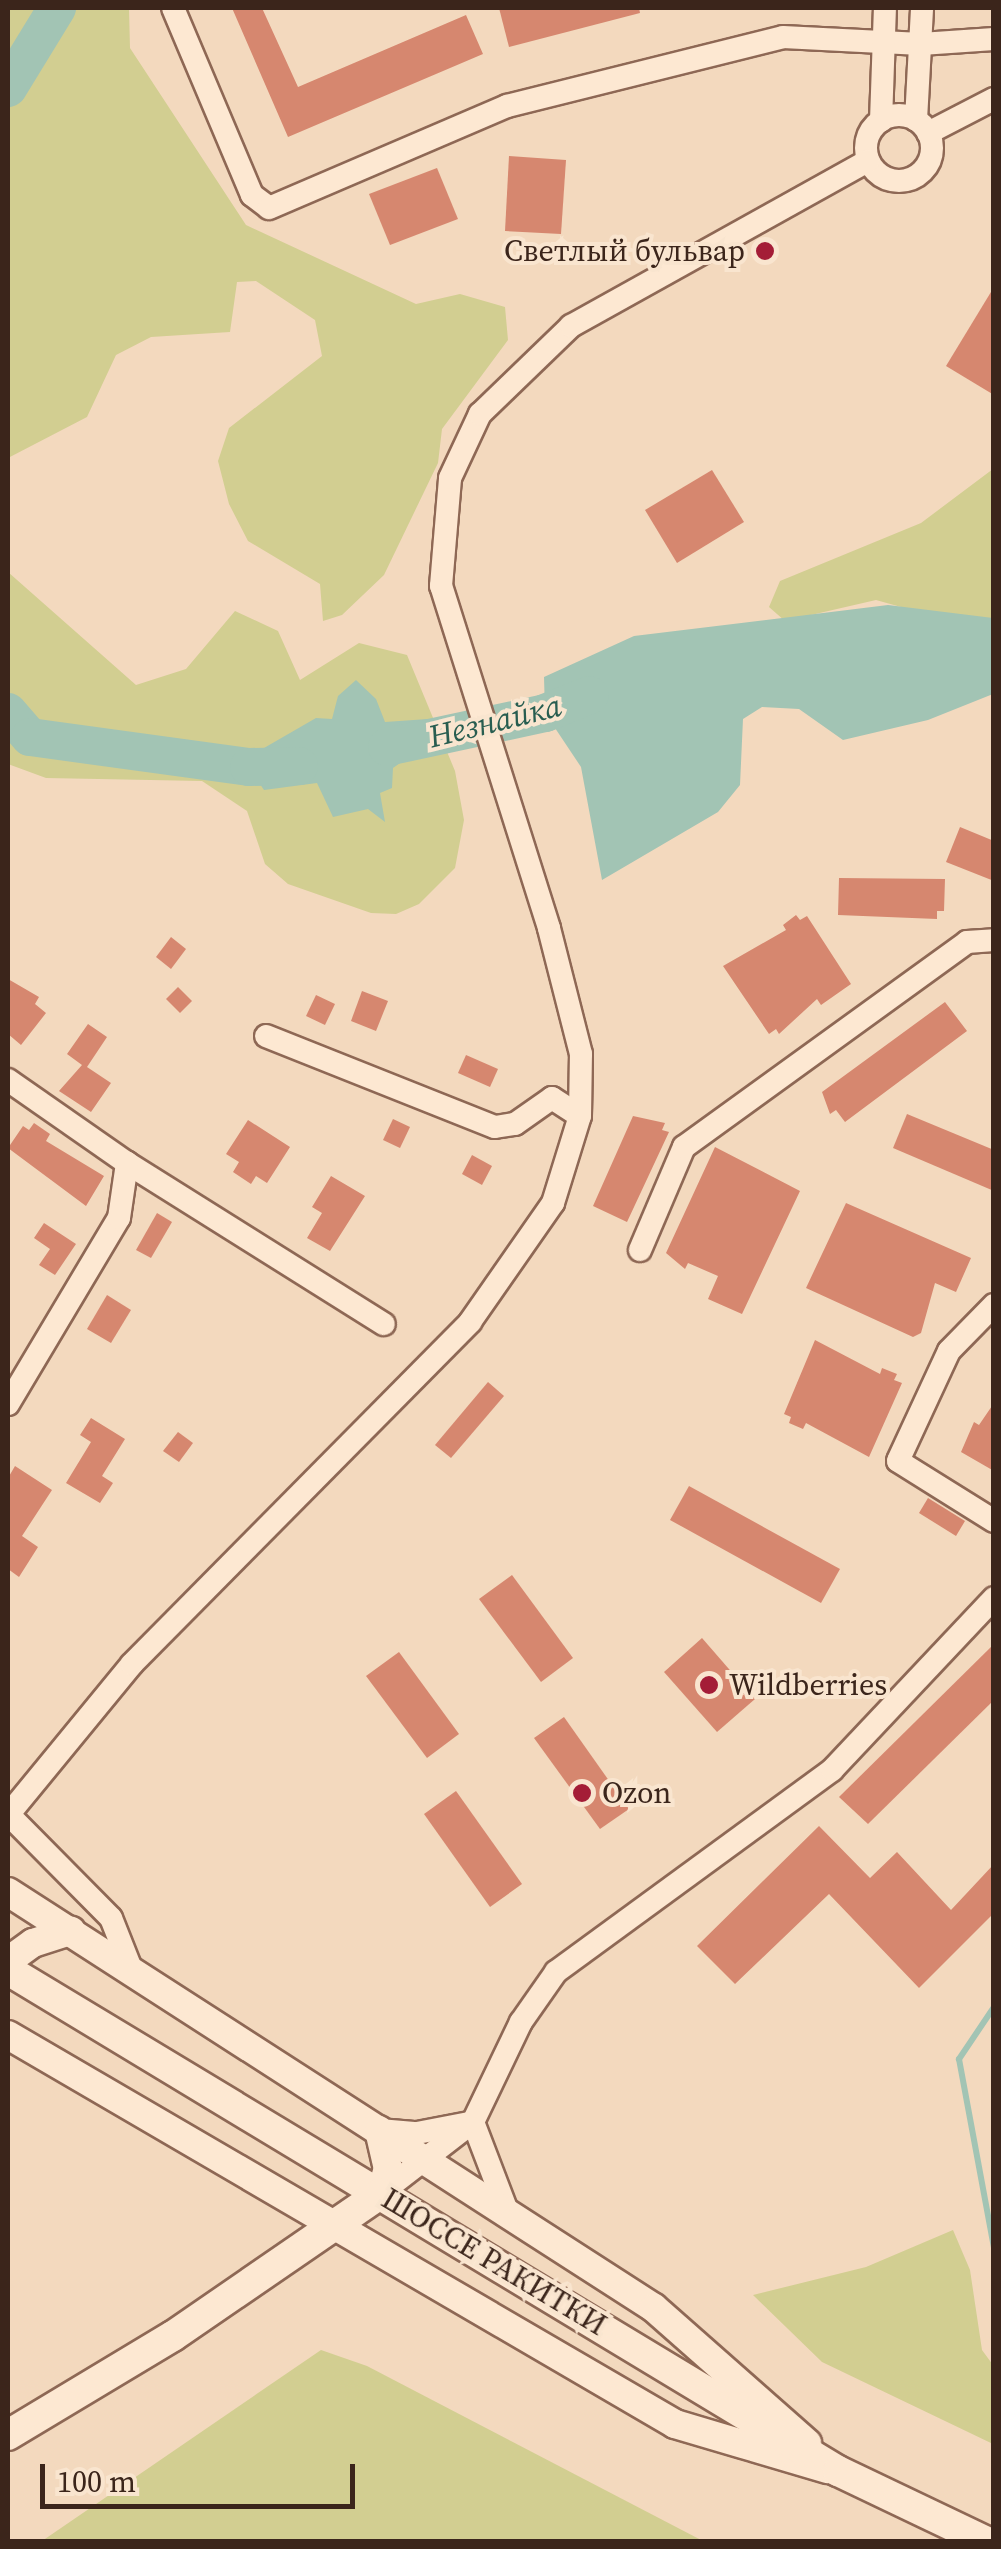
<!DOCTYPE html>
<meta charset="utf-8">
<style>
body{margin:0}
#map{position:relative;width:1001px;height:2549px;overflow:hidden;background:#f3d9be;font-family:"Source Serif 4",serif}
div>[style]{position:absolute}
.green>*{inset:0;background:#d2ce91}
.water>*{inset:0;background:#a2c4b4}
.stream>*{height:6px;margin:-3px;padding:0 3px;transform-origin:3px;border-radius:3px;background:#a2c4b4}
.river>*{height:38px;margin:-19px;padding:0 19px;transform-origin:19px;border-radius:19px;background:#a2c4b4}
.building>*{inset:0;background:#d6876f}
.roads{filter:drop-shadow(2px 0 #8e6855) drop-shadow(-2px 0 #8e6855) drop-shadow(0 2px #8e6855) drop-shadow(0 -2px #8e6855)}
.minor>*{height:22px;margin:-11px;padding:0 11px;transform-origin:11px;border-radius:11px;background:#fde8d2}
.minor>.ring{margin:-11px;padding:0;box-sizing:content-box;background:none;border:22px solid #fde8d2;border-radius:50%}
.tertiary>*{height:28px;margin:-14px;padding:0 14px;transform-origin:14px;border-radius:14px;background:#fde8d2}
.secondary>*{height:30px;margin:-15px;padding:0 15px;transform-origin:15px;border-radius:15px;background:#fde8d2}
.dots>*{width:28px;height:28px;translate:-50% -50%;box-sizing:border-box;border:5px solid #f9e5cf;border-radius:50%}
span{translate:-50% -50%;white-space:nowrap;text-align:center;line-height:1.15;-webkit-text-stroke:8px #f9e5cf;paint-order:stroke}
.poi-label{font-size:30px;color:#3b251b}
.right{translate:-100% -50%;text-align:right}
.left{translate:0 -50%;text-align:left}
.street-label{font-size:30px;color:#3b251b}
.water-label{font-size:32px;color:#285d50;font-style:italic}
.frame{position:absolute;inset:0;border:10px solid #3b251b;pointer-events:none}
.scale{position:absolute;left:40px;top:2464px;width:315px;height:45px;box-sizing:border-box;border:5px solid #3b251b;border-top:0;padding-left:12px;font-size:30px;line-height:35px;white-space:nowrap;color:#3b251b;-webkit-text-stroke:8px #f9e5cf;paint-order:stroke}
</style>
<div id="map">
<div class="green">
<i style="clip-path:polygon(8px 8px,129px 8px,130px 48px,246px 225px,416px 304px,460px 294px,505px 307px,508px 340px,442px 429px,438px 463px,384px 575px,342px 615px,323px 621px,320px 584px,248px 541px,229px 504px,218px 461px,229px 428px,322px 356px,315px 320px,256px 281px,237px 282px,230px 332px,151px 337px,116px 355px,87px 417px,8px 458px)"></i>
<i style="clip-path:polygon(993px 469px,994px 633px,876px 600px,785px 621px,769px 607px,780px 581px,921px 523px)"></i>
<i style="clip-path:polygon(8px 572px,136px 685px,186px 669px,235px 611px,278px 631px,300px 680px,359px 643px,407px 655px,455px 771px,464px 820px,455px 868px,419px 904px,396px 914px,371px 913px,288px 884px,265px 864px,247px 811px,202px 781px,46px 778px,8px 764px)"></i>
<i style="clip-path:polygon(953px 2230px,970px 2270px,982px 2350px,993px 2365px,993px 2444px,822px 2362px,753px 2295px,866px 2267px)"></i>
<i style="clip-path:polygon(321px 2350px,367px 2366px,703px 2541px,42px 2541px)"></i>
</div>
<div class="water">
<i style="clip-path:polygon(888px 605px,993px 618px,993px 694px,928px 720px,843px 740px,799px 709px,762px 707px,743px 719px,740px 785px,718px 812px,602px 880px,581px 767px,545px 713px,544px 677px,634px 636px)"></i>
<i style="clip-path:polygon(356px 680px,376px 699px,385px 722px,428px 719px,436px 738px,393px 768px,392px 788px,380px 793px,385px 822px,368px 809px,333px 817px,317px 783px,264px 790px,249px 768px,264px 748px,316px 718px,332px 719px,338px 696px)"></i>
</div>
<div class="stream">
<i style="left:994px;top:2007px;width:63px;rotate:123.9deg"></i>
<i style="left:959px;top:2059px;width:192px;rotate:79.5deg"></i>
</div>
<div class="river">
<i style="left:8px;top:88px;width:94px;rotate:-58.5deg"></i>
<i style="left:8px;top:712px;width:33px;rotate:49deg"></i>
<i style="left:30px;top:737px;width:221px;rotate:7.8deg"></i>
<i style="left:249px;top:767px;width:50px;rotate:-1.1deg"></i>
<i style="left:387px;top:747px;width:162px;rotate:-12.1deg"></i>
<i style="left:545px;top:713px;width:48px;rotate:-21.8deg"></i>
</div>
<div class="building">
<i style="clip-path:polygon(232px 8px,262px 8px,298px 87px,466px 15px,483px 54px,288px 137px)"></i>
<i style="clip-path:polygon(499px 8px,639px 8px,640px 13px,509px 47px)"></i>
<i style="clip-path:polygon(509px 156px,566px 160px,561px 234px,505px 231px)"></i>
<i style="clip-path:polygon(437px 168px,458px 219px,390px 245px,369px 194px)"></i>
<i style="clip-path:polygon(994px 287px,994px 395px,946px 366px)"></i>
<i style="clip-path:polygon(712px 470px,744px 522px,677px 563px,645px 510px)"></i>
<i style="clip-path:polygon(960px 827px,994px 841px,994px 881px,946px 862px)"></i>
<i style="clip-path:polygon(839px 878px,945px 879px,944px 911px,937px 911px,937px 919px,838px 915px)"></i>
<i style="clip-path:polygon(796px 915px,800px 920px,807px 916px,851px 984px,821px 1005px,817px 999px,779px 1034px,776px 1029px,769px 1034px,723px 966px,786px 930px,783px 925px)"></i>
<i style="clip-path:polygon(171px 937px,186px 949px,171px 969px,156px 957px)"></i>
<i style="clip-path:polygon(8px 979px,39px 997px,35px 1004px,46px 1013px,21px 1045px,8px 1034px)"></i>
<i style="clip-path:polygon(178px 987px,192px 1001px,180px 1013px,166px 999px)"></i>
<i style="clip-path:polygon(362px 991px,388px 1001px,376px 1031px,351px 1021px)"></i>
<i style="clip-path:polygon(316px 995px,335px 1004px,325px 1025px,306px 1016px)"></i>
<i style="clip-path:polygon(945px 1002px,967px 1031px,845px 1122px,836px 1110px,830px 1114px,822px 1092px)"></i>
<i style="clip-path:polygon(88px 1024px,107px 1037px,87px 1067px,111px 1083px,91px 1112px,59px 1091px,82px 1065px,67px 1054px)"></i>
<i style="clip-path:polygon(466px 1055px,498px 1069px,490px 1087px,458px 1073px)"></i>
<i style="clip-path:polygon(907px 1114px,994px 1150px,994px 1191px,893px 1148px)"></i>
<i style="clip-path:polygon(633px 1116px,665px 1123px,662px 1130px,669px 1132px,627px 1222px,593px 1206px)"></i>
<i style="clip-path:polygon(393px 1119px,410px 1127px,400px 1148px,383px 1140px)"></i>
<i style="clip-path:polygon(248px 1120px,290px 1147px,267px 1183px,256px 1176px,251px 1184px,233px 1172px,239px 1162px,226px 1154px)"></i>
<i style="clip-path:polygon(34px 1123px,50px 1134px,46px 1141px,104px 1176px,86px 1206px,8px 1148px,23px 1126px,29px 1130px)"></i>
<i style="clip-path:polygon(715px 1147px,800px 1191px,742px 1314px,708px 1299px,718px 1276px,688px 1263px,685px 1269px,666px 1253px)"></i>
<i style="clip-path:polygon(472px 1155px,492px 1166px,482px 1185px,462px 1174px)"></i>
<i style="clip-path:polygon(331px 1176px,365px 1196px,330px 1251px,307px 1238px,322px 1213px,312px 1207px)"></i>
<i style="clip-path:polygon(846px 1203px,971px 1258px,956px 1292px,935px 1283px,921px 1333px,913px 1337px,806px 1288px)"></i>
<i style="clip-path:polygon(157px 1213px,172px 1222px,151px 1258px,136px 1250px)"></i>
<i style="clip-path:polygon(44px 1223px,76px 1244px,55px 1275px,39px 1265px,50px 1249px,34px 1238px)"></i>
<i style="clip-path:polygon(107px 1295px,131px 1310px,111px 1343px,87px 1329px)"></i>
<i style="clip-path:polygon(815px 1340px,880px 1374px,882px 1368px,897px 1374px,894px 1380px,902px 1383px,869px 1457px,806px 1423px,803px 1429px,789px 1423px,791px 1417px,784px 1414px)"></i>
<i style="clip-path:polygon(488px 1382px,504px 1396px,451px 1458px,435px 1445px)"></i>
<i style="clip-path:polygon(994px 1403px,994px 1471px,961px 1452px,974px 1422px,979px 1425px)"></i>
<i style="clip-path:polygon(91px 1418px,125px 1439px,102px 1476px,113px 1483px,100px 1503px,66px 1483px,91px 1442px,80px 1435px)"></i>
<i style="clip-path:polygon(178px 1432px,193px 1443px,179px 1462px,163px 1451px)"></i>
<i style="clip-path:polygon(15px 1466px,52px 1490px,22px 1536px,38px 1547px,19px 1577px,8px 1569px,8px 1478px)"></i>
<i style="clip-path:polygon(689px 1486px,840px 1569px,821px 1603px,670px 1520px)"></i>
<i style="clip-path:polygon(928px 1498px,965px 1521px,956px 1536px,919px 1513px)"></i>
<i style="clip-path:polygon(512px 1575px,573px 1658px,541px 1682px,479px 1599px)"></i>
<i style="clip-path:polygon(702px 1638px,755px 1699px,717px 1732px,664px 1672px)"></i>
<i style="clip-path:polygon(994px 1644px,994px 1700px,868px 1824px,839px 1797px)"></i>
<i style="clip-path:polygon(399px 1652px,459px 1734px,427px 1758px,366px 1676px)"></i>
<i style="clip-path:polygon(564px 1717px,629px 1809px,600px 1829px,534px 1738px)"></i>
<i style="clip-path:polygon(456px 1791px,522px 1884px,490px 1907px,424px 1814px)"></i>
<i style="clip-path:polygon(819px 1826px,870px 1878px,897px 1852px,951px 1910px,994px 1864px,994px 1913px,919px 1988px,829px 1894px,735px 1984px,697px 1946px)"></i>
</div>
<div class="roads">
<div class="minor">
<i style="left:173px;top:8px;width:203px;rotate:67.1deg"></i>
<i style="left:252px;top:195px;width:21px;rotate:37deg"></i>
<i style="left:269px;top:208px;width:259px;rotate:-23.2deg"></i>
<i style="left:507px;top:106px;width:284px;rotate:-14deg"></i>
<i style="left:783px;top:37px;width:138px;rotate:2.9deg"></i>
<i style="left:921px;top:44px;width:73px;rotate:-3.9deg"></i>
<i class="ring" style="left:866px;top:115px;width:44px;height:44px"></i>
<i style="left:916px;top:120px;width:112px;rotate:-86.9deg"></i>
<i style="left:881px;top:121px;width:113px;rotate:-88deg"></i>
<i style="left:928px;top:133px;width:74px;rotate:-27.3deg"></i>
<i style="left:266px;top:1036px;width:246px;rotate:21.7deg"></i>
<i style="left:495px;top:1127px;width:20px;rotate:-9deg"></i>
<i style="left:515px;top:1124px;width:45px;rotate:-35.1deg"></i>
<i style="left:552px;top:1098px;width:33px;rotate:33deg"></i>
<i style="left:8px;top:1080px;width:145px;rotate:34.9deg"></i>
<i style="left:127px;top:1163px;width:303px;rotate:32.1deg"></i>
<i style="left:640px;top:1250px;width:112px;rotate:-66.9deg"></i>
<i style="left:684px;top:1147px;width:349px;rotate:-35.9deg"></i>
<i style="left:967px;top:942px;width:27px;rotate:-4deg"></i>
<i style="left:994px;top:1305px;width:64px;rotate:134.4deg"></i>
<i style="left:949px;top:1351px;width:121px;rotate:114.9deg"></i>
<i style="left:898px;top:1461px;width:113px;rotate:32deg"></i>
<i style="left:8px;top:1404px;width:217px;rotate:-59.2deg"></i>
<i style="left:119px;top:1218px;width:56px;rotate:-81.7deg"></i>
<i style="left:8px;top:1814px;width:146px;rotate:45.3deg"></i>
<i style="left:111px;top:1918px;width:57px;rotate:68.4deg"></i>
<i style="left:8px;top:1815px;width:195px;rotate:-50.6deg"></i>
<i style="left:132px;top:1664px;width:481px;rotate:-45.3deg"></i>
<i style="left:470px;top:1322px;width:145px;rotate:-55.1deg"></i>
<i style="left:553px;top:1203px;width:91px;rotate:-72.8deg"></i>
<i style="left:580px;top:1116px;width:62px;rotate:-89.1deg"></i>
<i style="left:581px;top:1054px;width:130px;rotate:-104.3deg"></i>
<i style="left:549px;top:928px;width:359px;rotate:-107.5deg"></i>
<i style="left:441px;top:586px;width:108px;rotate:-85.2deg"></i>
<i style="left:450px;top:478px;width:71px;rotate:-64.9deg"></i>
<i style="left:480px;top:414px;width:127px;rotate:-44deg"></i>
<i style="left:571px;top:326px;width:340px;rotate:-29.1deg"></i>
<i style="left:473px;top:2122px;width:95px;rotate:69.1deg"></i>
<i style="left:379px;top:2130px;width:38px;rotate:5deg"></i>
<i style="left:417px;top:2133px;width:53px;rotate:-10.9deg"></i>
<i style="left:381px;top:2193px;width:116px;rotate:-37.7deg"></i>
<i style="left:473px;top:2122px;width:111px;rotate:-64.4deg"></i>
<i style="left:521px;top:2022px;width:61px;rotate:-55deg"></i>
<i style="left:556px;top:1972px;width:342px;rotate:-36.2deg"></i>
<i style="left:832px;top:1770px;width:236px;rotate:-46.7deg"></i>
</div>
<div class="tertiary">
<i style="left:8px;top:1892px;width:768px;rotate:32.78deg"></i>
<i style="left:654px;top:2308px;width:204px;rotate:41.4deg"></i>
<i style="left:8px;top:1961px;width:31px;rotate:-36deg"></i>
<i style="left:33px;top:1943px;width:40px;rotate:-18deg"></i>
<i style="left:8px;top:2035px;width:772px;rotate:30.25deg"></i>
<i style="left:675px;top:2424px;width:159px;rotate:16.5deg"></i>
<i style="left:379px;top:2130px;width:39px;rotate:77deg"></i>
<i style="left:388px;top:2168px;width:26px;rotate:106deg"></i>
</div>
<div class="secondary">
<i style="left:8px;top:1970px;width:969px;rotate:31.12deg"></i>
<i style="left:838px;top:2471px;width:165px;rotate:25.5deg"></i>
<i style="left:8px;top:2435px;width:192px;rotate:-31deg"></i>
<i style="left:173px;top:2336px;width:252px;rotate:-34.5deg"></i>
</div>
</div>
<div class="dots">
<i style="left:765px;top:251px;background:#a41d37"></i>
<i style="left:709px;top:1685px;background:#a41d37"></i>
<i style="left:582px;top:1793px;background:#a41d37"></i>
</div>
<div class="poi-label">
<span class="right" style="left:745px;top:251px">Светлый бульвар</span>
<span class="left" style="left:729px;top:1685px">Wildberries</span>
<span class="left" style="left:602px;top:1793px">Ozon</span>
</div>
<div class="street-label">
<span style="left:494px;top:2262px;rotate:31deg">ШОССЕ РАКИТКИ</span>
</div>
<div class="water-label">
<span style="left:495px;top:721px;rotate:-14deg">Незнайка</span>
</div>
<div class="frame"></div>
<div class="scale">100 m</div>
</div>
